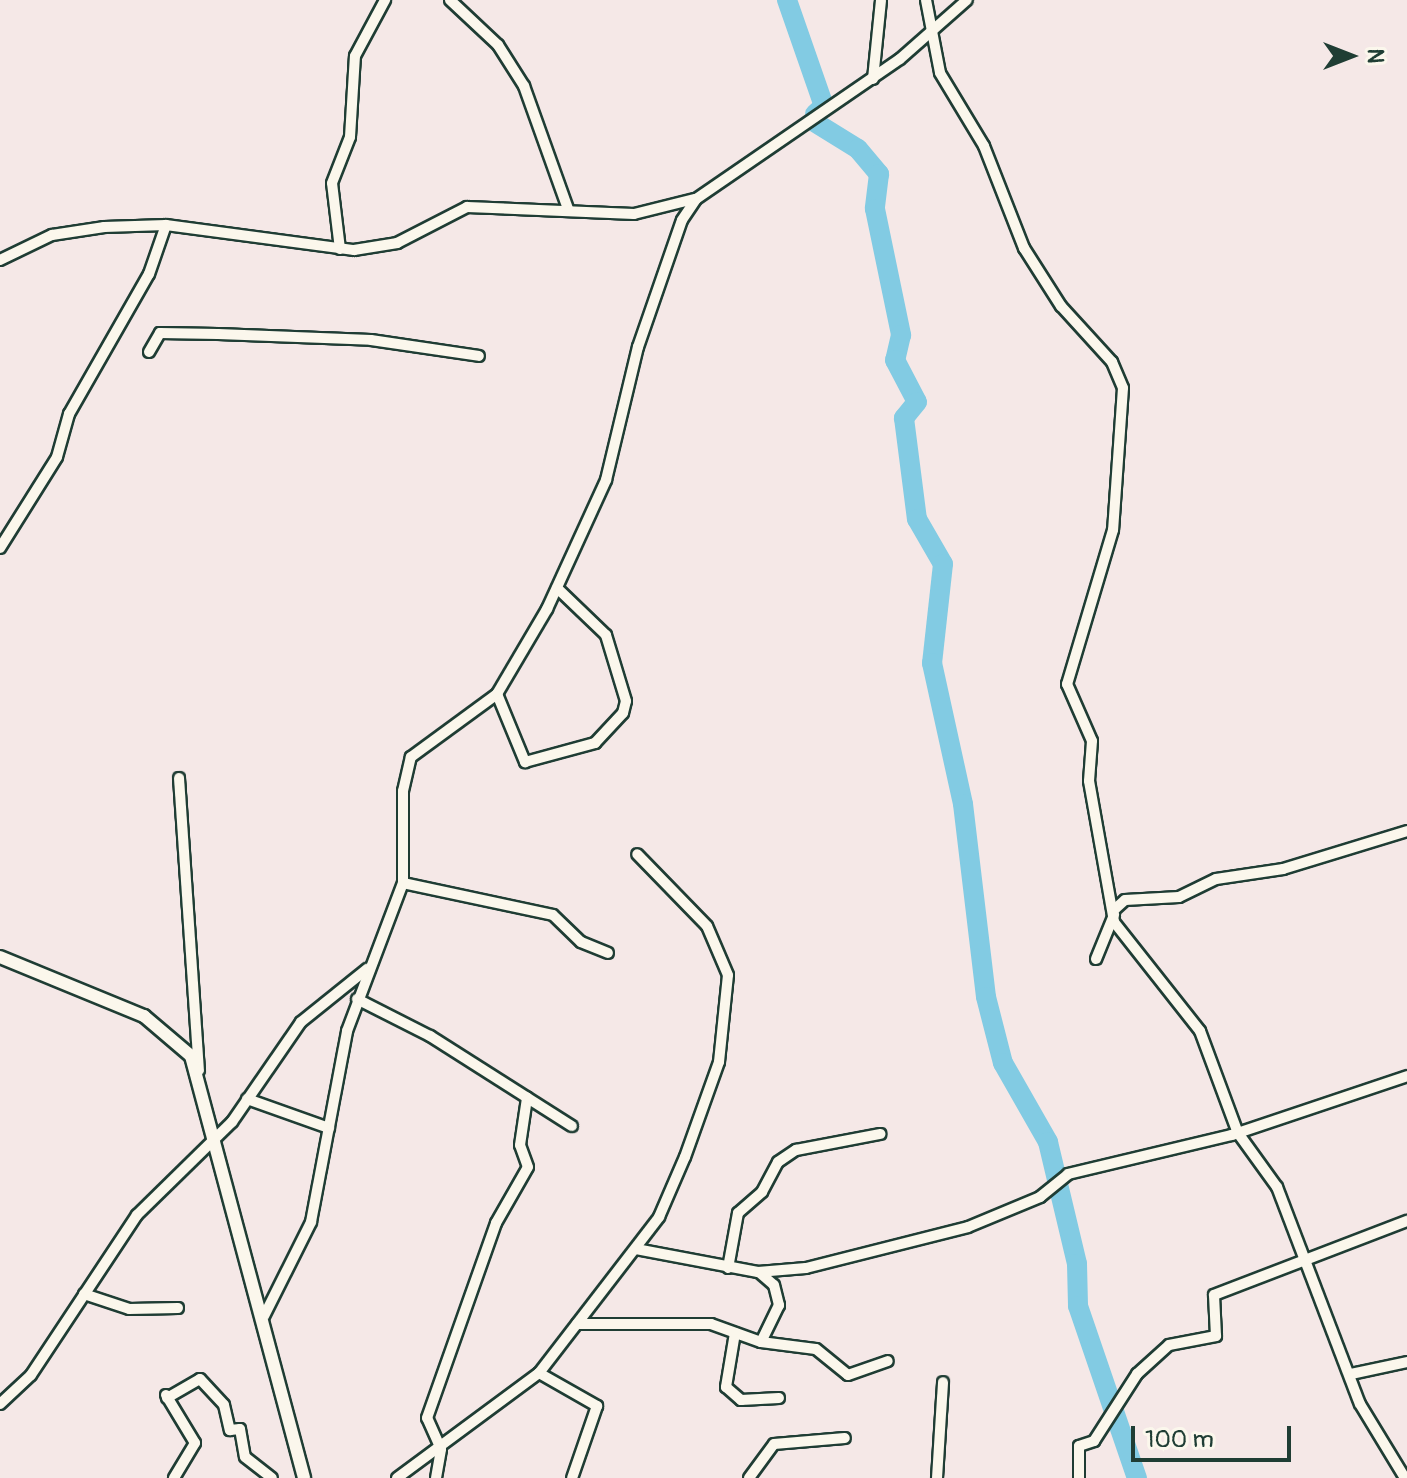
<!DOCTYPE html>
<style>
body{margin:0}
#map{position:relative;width:1407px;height:1478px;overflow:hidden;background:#f5e8e7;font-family:Pangolin,sans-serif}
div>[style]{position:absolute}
.river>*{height:20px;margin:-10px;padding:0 10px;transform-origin:10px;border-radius:10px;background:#82cbe3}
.roads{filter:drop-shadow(2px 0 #1f3d34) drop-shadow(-2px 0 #1f3d34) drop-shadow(0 2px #1f3d34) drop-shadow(0 -2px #1f3d34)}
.minor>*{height:10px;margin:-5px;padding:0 5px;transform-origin:5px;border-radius:5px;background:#fbf7ec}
.tertiary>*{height:12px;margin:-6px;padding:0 6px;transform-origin:6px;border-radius:6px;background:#fbf7ec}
span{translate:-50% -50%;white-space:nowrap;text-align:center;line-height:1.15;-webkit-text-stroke:6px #fbf7ec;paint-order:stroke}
.north{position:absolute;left:1311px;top:16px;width:80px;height:80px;-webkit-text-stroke:6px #fbf7ec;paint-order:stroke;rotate:90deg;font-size:22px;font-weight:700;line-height:32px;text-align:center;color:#1f3d34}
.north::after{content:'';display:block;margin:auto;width:28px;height:36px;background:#1f3d34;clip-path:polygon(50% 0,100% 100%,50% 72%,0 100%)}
.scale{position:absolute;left:1131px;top:1426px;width:160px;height:36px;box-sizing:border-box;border:4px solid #1f3d34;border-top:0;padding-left:10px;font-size:24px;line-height:28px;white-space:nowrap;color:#1f3d34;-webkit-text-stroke:6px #fbf7ec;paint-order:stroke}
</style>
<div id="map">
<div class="river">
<i style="left:787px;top:0;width:112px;rotate:70.8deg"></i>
<i style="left:824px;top:106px;width:12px;rotate:138deg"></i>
<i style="left:816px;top:123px;width:49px;rotate:31.8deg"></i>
<i style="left:858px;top:149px;width:33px;rotate:50deg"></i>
<i style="left:879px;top:174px;width:35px;rotate:97deg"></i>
<i style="left:875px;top:209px;width:129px;rotate:78.3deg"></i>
<i style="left:901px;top:335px;width:26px;rotate:103deg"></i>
<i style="left:895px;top:360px;width:47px;rotate:62.4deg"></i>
<i style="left:917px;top:402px;width:21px;rotate:129deg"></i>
<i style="left:904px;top:418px;width:102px;rotate:82.7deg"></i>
<i style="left:917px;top:519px;width:52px;rotate:60deg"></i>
<i style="left:943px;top:564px;width:100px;rotate:96.3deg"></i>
<i style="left:932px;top:663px;width:144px;rotate:77.6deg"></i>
<i style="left:963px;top:804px;width:194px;rotate:83.2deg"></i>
<i style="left:986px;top:997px;width:68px;rotate:75.6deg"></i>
<i style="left:1003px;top:1063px;width:91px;rotate:60.3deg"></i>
<i style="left:1048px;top:1142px;width:125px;rotate:76.6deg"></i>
<i style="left:1077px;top:1264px;width:42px;rotate:88.6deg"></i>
<i style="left:1078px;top:1306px;width:182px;rotate:71.1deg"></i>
</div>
<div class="roads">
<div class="minor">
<i style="left:450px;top:0;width:66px;rotate:43.2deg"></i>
<i style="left:498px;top:45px;width:49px;rotate:57.6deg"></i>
<i style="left:524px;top:86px;width:131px;rotate:70.3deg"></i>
<i style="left:926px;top:0;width:74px;rotate:79.1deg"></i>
<i style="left:940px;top:73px;width:85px;rotate:58.9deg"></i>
<i style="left:984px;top:146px;width:110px;rotate:68.6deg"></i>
<i style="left:1024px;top:248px;width:69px;rotate:57.5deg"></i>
<i style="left:1061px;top:306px;width:76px;rotate:47.7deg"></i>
<i style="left:1112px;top:362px;width:28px;rotate:67deg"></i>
<i style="left:1123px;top:388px;width:142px;rotate:94deg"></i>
<i style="left:1113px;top:530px;width:161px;rotate:106.6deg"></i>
<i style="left:1067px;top:684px;width:62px;rotate:66.3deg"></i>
<i style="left:1092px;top:741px;width:40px;rotate:94.3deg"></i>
<i style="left:1089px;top:781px;width:143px;rotate:79.9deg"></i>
<i style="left:1114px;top:922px;width:139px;rotate:51.7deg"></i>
<i style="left:1200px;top:1031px;width:109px;rotate:69.6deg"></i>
<i style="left:1238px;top:1133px;width:67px;rotate:54.2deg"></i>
<i style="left:1277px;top:1187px;width:232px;rotate:69.1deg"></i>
<i style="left:1360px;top:1404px;width:87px;rotate:58.7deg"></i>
<i style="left:873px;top:79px;width:79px;rotate:-84.2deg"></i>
<i style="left:340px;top:249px;width:66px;rotate:-96.9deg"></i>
<i style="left:332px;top:183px;width:49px;rotate:-68.6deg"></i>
<i style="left:350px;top:137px;width:81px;rotate:-86.5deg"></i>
<i style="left:355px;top:56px;width:64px;rotate:-61.8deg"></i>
<i style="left:0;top:260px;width:58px;rotate:-25.7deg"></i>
<i style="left:52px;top:235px;width:53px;rotate:-8.7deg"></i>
<i style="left:104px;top:227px;width:62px;rotate:-1.8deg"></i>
<i style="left:166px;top:225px;width:190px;rotate:7.6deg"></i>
<i style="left:354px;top:250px;width:44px;rotate:-9.2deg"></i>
<i style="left:397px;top:243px;width:79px;rotate:-27.2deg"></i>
<i style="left:467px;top:207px;width:167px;rotate:2.4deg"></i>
<i style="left:634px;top:214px;width:62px;rotate:-14deg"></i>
<i style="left:149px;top:352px;width:22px;rotate:-60deg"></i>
<i style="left:160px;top:333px;width:58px;rotate:1deg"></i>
<i style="left:218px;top:334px;width:153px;rotate:2.2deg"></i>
<i style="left:371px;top:340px;width:109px;rotate:8.4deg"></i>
<i style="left:0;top:548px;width:107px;rotate:-57.9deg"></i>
<i style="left:57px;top:457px;width:45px;rotate:-74.4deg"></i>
<i style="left:69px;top:414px;width:161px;rotate:-60.3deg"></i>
<i style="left:149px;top:274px;width:52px;rotate:-70.9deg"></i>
<i style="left:497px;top:694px;width:74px;rotate:67.6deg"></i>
<i style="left:525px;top:762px;width:73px;rotate:-15.2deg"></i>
<i style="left:595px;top:743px;width:41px;rotate:-47deg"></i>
<i style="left:623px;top:713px;width:12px;rotate:-76deg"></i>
<i style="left:626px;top:701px;width:69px;rotate:-106.9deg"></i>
<i style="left:606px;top:635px;width:68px;rotate:-136.2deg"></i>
<i style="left:179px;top:778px;width:293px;rotate:86.1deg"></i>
<i style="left:403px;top:883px;width:153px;rotate:12deg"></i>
<i style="left:553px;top:915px;width:39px;rotate:44deg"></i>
<i style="left:581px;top:942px;width:29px;rotate:22deg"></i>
<i style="left:1115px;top:909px;width:13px;rotate:-42deg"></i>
<i style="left:1125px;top:900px;width:54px;rotate:-3.2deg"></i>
<i style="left:1179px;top:897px;width:41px;rotate:-25.9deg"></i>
<i style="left:1216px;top:879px;width:68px;rotate:-8.5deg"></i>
<i style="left:1283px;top:869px;width:130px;rotate:-17deg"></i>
<i style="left:1096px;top:959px;width:48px;rotate:-67.8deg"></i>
<i style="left:357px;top:999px;width:82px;rotate:26.9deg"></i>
<i style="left:430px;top:1036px;width:168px;rotate:32.4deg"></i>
<i style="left:247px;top:1099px;width:87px;rotate:19.5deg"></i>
<i style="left:636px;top:1249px;width:124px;rotate:10.7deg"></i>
<i style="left:758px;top:1272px;width:48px;rotate:-4.8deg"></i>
<i style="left:806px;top:1268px;width:167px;rotate:-14.2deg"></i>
<i style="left:968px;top:1227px;width:78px;rotate:-22.6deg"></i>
<i style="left:1040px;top:1197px;width:36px;rotate:-39deg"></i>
<i style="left:1068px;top:1174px;width:169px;rotate:-13.4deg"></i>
<i style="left:1232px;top:1135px;width:185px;rotate:-18.6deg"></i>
<i style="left:728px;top:1268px;width:56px;rotate:-79.7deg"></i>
<i style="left:738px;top:1213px;width:32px;rotate:-41deg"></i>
<i style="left:762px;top:1192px;width:34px;rotate:-62deg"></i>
<i style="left:778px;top:1162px;width:22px;rotate:-34deg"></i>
<i style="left:796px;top:1150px;width:86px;rotate:-10.8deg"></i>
<i style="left:760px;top:1273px;width:18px;rotate:41deg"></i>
<i style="left:774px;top:1285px;width:21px;rotate:76deg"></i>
<i style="left:779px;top:1305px;width:41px;rotate:115.9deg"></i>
<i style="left:84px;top:1294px;width:47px;rotate:18.4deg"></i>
<i style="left:129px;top:1309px;width:49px;rotate:-1.2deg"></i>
<i style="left:264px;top:1316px;width:105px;rotate:-63.4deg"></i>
<i style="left:311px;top:1222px;width:194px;rotate:-79.3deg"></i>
<i style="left:347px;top:1031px;width:158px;rotate:-69.3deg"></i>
<i style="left:403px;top:883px;width:92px;rotate:-90deg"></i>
<i style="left:403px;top:791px;width:35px;rotate:-77deg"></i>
<i style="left:411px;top:757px;width:107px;rotate:-36.2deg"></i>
<i style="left:497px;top:694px;width:99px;rotate:-59.5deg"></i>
<i style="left:547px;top:609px;width:142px;rotate:-65.4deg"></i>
<i style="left:606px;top:480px;width:137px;rotate:-76.5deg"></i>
<i style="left:638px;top:347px;width:134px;rotate:-70.9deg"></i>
<i style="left:682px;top:220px;width:25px;rotate:-56deg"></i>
<i style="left:696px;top:199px;width:247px;rotate:-34.5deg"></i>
<i style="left:900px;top:59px;width:89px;rotate:-41.4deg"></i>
<i style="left:577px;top:1324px;width:134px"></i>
<i style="left:711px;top:1324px;width:53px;rotate:19.8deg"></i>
<i style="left:761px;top:1342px;width:55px;rotate:7.3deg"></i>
<i style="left:816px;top:1349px;width:41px;rotate:39.1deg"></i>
<i style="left:848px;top:1375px;width:42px;rotate:-19.3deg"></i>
<i style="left:735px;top:1333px;width:55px;rotate:99.5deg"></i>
<i style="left:726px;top:1387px;width:20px;rotate:41deg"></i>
<i style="left:741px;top:1400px;width:38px;rotate:-3deg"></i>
<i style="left:539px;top:1373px;width:67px;rotate:29.6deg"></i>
<i style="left:597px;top:1406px;width:76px;rotate:109.1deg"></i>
<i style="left:1351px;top:1374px;width:57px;rotate:-12.1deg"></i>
<i style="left:166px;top:1395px;width:56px;rotate:58.9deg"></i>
<i style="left:195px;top:1443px;width:41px;rotate:121deg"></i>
<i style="left:167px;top:1398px;width:38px;rotate:-30deg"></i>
<i style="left:200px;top:1379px;width:35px;rotate:47deg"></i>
<i style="left:224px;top:1405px;width:26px;rotate:77deg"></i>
<i style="left:230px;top:1430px;width:10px;rotate:-6deg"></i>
<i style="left:240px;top:1429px;width:28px;rotate:80deg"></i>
<i style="left:245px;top:1457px;width:34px;rotate:38deg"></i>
<i style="left:0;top:1404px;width:42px;rotate:-43.1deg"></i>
<i style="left:31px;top:1375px;width:192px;rotate:-56.5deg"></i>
<i style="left:137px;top:1215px;width:133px;rotate:-44.4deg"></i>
<i style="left:232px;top:1122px;width:121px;rotate:-55.4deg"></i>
<i style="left:301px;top:1022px;width:85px;rotate:-38.8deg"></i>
<i style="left:397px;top:1478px;width:177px;rotate:-36.5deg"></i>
<i style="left:539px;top:1373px;width:197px;rotate:-52.4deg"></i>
<i style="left:659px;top:1217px;width:65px;rotate:-66.6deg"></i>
<i style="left:685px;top:1157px;width:101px;rotate:-70.3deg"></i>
<i style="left:719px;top:1062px;width:87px;rotate:-84.1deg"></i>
<i style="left:728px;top:975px;width:53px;rotate:-113.2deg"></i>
<i style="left:707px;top:926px;width:100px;rotate:-134.2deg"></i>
<i style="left:436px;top:1478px;width:29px;rotate:-80deg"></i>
<i style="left:441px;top:1449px;width:34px;rotate:-114deg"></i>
<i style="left:427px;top:1418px;width:207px;rotate:-70.5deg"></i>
<i style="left:496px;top:1223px;width:64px;rotate:-60.3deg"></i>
<i style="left:528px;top:1167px;width:23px;rotate:-110deg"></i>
<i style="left:520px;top:1145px;width:48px;rotate:-81.5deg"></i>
<i style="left:749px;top:1478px;width:42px;rotate:-53.7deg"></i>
<i style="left:774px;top:1444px;width:71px;rotate:-4.8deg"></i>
<i style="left:937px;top:1478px;width:96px;rotate:-86.4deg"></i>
<i style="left:1079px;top:1478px;width:32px;rotate:-90deg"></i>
<i style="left:1079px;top:1446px;width:16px;rotate:-18deg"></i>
<i style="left:1094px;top:1441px;width:80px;rotate:-57.3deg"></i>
<i style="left:1137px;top:1374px;width:43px;rotate:-42.2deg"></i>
<i style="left:1169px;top:1345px;width:48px;rotate:-10.8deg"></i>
<i style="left:1216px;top:1336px;width:41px;rotate:-92.8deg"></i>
<i style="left:1214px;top:1295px;width:207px;rotate:-21deg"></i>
</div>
<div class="tertiary">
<i style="left:0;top:957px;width:156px;rotate:22.3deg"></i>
<i style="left:144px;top:1016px;width:62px;rotate:40.4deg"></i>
<i style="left:191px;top:1056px;width:437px;rotate:75deg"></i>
</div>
</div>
<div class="north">N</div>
<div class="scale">100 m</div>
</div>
